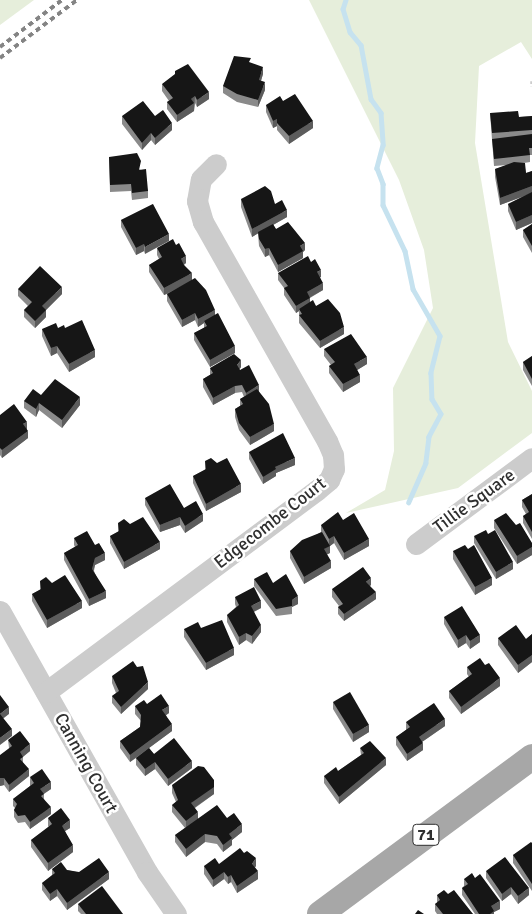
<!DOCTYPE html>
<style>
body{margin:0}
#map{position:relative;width:532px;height:914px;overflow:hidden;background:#fff;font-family:Signika,sans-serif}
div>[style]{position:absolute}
.green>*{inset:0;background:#e6eedb}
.stream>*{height:4.5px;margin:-2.25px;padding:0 2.25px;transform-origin:2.25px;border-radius:2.25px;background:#c6e2ef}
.path>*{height:2.5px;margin-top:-1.25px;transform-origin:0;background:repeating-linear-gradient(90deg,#ccc 0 2.5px,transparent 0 5px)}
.minor>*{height:21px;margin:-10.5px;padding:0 10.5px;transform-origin:10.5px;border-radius:10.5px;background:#ccc}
.major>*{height:26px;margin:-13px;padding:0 13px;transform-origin:13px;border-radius:13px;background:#a7a7a7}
.rail>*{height:4px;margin-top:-2px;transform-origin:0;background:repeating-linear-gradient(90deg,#848484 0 5px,transparent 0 9px)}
.wall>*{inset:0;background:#8a8a8a}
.shaded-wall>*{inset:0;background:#5c5c5c}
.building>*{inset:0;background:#161616}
span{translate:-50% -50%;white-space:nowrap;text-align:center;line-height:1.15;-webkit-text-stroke:5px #fff;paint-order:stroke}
.shield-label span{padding:1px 4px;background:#fff;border:1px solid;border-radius:4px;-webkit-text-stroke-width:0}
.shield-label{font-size:16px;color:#2f2f2f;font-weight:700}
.street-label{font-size:18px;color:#2f2f2f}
</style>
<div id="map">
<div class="green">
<i style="clip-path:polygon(0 0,34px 0,0 25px)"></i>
<i style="clip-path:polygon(309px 0,532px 0,532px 59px,521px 42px,479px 66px,475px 143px,508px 342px,532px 391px,532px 433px,458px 488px,346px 513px,385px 490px,394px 451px,393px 388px,433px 308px,424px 250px,399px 180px)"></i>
</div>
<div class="stream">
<i style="left:346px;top:0;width:9px;rotate:108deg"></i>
<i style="left:343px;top:9px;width:24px;rotate:73deg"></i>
<i style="left:350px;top:32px;width:17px;rotate:50deg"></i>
<i style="left:361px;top:45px;width:55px;rotate:79.5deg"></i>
<i style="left:371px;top:99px;width:17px;rotate:54deg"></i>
<i style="left:381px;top:113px;width:32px;rotate:86deg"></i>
<i style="left:383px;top:145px;width:24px;rotate:105deg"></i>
<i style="left:377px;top:168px;width:17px;rotate:69deg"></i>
<i style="left:383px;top:184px;width:21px;rotate:90deg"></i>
<i style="left:383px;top:205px;width:51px;rotate:64.4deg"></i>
<i style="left:405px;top:251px;width:39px;rotate:78deg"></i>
<i style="left:413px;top:289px;width:54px;rotate:60.1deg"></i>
<i style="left:440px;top:336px;width:38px;rotate:104deg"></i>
<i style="left:431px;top:373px;width:26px;rotate:88deg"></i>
<i style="left:432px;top:399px;width:17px;rotate:59deg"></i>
<i style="left:441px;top:414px;width:26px;rotate:118deg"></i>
<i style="left:429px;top:437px;width:26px;rotate:97deg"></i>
<i style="left:426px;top:463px;width:43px;rotate:113.6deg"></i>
</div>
<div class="path">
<i style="left:532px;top:81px;width:5px;rotate:90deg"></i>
</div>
<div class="minor">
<i style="left:416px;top:544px;width:144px;rotate:-36.6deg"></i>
<i style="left:0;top:611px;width:300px;rotate:60.6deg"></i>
<i style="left:147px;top:872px;width:51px;rotate:55.4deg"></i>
<i style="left:46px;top:692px;width:338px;rotate:-36.7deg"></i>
<i style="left:317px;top:490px;width:16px;rotate:-40deg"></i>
<i style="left:329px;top:480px;width:12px;rotate:-66deg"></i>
<i style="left:334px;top:469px;width:14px;rotate:-94deg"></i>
<i style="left:333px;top:455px;width:15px;rotate:-113deg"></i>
<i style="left:327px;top:441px;width:252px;rotate:-119.5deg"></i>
<i style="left:203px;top:222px;width:22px;rotate:-106deg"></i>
<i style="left:197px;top:201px;width:22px;rotate:-80deg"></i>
<i style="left:201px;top:179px;width:21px;rotate:-45deg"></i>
</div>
<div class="major">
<i style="left:320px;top:914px;width:264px;rotate:-36.5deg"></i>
</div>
<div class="rail">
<i style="left:0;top:47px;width:78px;rotate:-37.2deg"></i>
<i style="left:0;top:58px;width:96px;rotate:-37deg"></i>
</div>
<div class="wall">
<i style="clip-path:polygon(251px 63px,263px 74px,261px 81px,265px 90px,258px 107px,237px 102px,223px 93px,223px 86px)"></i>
<i style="clip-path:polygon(162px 84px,209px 99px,197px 107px,195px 103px,194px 111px,177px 122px,167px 109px,167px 102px,169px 101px,162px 91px)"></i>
<i style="clip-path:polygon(283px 101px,313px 128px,289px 144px,277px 130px,277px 126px,273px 128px,266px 112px,266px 105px)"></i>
<i style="clip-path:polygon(490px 113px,519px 117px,532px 116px,532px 155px,530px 155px,530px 162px,524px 163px,526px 173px,532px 171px,532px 223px,516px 230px,508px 211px,508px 204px,522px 197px,500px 205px,495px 177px,495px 169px,508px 165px,494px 166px)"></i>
<i style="clip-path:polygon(122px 116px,155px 116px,172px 130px,155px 145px,151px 140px,142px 150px,122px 124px)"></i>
<i style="clip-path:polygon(109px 157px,141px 170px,148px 191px,148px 198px,132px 200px,131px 191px,110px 192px)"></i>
<i style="clip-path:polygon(241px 199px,275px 204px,287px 217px,273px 225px,276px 229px,305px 250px,303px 252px,303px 258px,278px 272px,269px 255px,265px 257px,259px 246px,258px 233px,252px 237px,241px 207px)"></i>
<i style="clip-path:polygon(153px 204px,145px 254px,144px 251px,136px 255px,121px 227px,121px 220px)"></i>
<i style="clip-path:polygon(532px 224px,532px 253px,523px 237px,523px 230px)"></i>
<i style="clip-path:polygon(157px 248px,186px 263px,184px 265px,192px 280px,215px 315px,235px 353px,210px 367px,194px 340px,194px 333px,204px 328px,204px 323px,198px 327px,195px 320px,182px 327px,167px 301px,167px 294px,164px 295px,149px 272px,149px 265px,159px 259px,157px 255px)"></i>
<i style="clip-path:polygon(278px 273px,321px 277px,320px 277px,323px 290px,310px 298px,310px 302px,316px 306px,344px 334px,320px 348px,299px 323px,299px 311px,296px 313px,284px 295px,284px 288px,278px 280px)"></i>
<i style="clip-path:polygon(18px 289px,62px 294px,46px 310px,46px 317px,35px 328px,24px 317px,24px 310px,28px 306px,18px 296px)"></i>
<i style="clip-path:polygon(58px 328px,65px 328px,95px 357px,69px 372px,57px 353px,51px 356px,42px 336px,42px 329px)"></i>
<i style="clip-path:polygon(324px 349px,367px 364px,357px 370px,360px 382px,343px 392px,329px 373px,329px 366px,331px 365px,324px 356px)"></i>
<i style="clip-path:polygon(532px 356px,532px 386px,523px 370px,523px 362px)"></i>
<i style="clip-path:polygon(241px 367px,239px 370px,259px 392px,274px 431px,250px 445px,239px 430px,235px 417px,235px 409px,240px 406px,240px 399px,244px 397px,242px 392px,235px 393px,213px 405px,203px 387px,203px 379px,210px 375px,210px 368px)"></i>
<i style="clip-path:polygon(41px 395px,80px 405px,62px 428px,39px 410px,36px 417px,24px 408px,24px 401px)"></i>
<i style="clip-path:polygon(0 415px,27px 429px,28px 438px,2px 458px,0 455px)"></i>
<i style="clip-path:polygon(249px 452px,295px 465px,276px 473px,276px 476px,263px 484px,249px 459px)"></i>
<i style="clip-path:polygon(205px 461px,241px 492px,206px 511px,193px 483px,193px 476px,205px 470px)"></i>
<i style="clip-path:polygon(532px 494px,532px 539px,523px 523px,523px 516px,526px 514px,522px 507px,522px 500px)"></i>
<i style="clip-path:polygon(145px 498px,184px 508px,203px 521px,185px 533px,180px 525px,160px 532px,145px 505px)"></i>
<i style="clip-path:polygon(343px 520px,369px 546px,344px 560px,334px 543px,330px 546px,330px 553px,327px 554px,331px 568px,304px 584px,290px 558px,290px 551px,321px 532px,321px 525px)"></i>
<i style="clip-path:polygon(494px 520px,532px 543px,532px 555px,517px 564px,494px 528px)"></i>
<i style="clip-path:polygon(118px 523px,160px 549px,124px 569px,110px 543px,110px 536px,118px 532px)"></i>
<i style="clip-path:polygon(474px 536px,513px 569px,496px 579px,474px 543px)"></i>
<i style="clip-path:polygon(74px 538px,95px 545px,105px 560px,95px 565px,94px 571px,106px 598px,89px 606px,64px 560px,64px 553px,75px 547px,74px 545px)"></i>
<i style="clip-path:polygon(468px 549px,492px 585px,475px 595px,453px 559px,453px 551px)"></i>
<i style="clip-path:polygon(254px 579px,273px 583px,298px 604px,292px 607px,292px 614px,276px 616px,254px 586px)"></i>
<i style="clip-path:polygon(40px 581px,82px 608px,47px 628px,32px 601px,32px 594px,40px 590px)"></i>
<i style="clip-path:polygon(371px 585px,370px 586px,376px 599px,344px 621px,338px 614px,338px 607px,339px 606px,332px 597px,332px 589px)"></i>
<i style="clip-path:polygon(235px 597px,261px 608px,254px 612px,261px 632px,252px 644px,246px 640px,239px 645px,227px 622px,227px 615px,236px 607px,235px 604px)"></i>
<i style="clip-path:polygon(444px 617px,480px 642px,470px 649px,466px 643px,458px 648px,444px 624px)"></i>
<i style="clip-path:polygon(201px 628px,234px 655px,206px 670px,184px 637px,184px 629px)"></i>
<i style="clip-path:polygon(532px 634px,532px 662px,518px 673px,498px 645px,498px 638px,526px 639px)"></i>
<i style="clip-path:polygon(467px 667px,500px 686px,461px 714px,449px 698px,449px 691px,469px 677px,467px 674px)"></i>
<i style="clip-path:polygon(112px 676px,148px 689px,121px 714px,112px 703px,112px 696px,116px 693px,112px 683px)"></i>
<i style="clip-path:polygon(333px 702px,369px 732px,353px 742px,333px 709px)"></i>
<i style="clip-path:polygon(147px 704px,169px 713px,166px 715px,172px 731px,149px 748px,154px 754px,192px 768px,168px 786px,155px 769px,145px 776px,136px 765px,136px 758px,130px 762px,120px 748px,120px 741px,140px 727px,141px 721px,135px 714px,135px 706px)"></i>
<i style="clip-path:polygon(406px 722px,445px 726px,422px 742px,423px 750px,407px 761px,396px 745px,396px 737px,406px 730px)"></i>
<i style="clip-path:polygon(8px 740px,30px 751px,23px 757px,23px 763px,29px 776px,9px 792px,4px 785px,0 786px,9px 748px)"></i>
<i style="clip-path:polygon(360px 748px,386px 765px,339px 804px,324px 783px,324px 776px,338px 771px,361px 755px)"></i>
<i style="clip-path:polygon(30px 777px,51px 789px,44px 794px,44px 799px,51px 814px,30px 829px,25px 822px,18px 823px,14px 817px,14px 810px,15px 808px,13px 806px,13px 799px,30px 786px)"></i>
<i style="clip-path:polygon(172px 785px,214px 787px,214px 794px,195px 808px,198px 819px,227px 818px,242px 832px,232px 840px,232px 845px,223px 852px,217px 844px,205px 842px,186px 857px,175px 842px,175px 835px,185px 828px,172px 812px,172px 805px,176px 802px,172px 793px)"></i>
<i style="clip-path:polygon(48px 818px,70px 828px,65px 831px,73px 852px,48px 871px,31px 847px,31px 840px,49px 827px,48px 826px)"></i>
<i style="clip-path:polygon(532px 843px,532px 891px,513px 863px,513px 855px)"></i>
<i style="clip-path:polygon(219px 864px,256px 866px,255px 867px,258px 879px,237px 893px,231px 882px,228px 884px,224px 879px,213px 887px,204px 874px,204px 866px)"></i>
<i style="clip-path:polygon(52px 869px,67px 870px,109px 879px,67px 910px,57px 896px,50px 901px,42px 890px,42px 883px,52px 875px)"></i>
<i style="clip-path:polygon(486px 871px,529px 895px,518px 904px,511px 894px,502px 901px,486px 878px)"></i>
<i style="clip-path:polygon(475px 878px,500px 909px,494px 912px,494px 914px,475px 914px,462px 895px,462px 888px,464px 886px,464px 879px)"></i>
<i style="clip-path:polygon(448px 894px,473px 914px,437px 914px,435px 911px,435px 904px,437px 903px,437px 895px)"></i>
<i style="clip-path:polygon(78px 904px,123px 914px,81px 914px,78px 911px)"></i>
</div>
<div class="shaded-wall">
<i style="clip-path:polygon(263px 67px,263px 74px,259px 87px,259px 80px)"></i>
<i style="clip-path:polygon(265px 82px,265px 90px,258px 107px,258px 100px)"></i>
<i style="clip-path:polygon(209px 92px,209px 99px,197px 107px,197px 100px)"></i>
<i style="clip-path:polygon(195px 96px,194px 111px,177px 122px,177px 115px,191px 99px)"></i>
<i style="clip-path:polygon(277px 119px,277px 126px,273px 128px,273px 121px)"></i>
<i style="clip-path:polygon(313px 121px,313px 128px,289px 144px,289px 136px)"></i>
<i style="clip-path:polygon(172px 123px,172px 130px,155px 145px,155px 138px)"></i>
<i style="clip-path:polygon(151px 133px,151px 140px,142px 150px,142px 143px)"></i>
<i style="clip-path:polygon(532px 186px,532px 193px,500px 205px,500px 198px)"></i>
<i style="clip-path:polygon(287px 210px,287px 217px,252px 237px,252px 229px)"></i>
<i style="clip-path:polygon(532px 215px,532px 223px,516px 230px,516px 222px)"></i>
<i style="clip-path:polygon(169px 234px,169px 241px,145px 254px,145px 247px)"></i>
<i style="clip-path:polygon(305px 243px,305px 250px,303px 252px,303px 258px,278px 272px,278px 265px,300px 246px)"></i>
<i style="clip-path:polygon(144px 244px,144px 251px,136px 255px,136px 248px)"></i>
<i style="clip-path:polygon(269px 248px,269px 255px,265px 257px,265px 249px)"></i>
<i style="clip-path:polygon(186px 256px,186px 263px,181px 266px,181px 259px)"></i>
<i style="clip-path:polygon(321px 270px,321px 277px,317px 279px,317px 272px)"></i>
<i style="clip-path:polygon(192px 273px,192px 281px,164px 295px,164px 288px)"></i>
<i style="clip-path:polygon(323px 283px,323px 290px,307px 299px,307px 292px)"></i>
<i style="clip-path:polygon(62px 287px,62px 294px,46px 310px,46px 317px,35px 328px,35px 321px,42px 306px)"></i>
<i style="clip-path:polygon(310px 298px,310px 305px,299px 309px,299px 311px,296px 313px,296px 306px)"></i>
<i style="clip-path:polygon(215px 310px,215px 317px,204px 321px,204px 323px,198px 327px,198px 319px)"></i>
<i style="clip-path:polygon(195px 313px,195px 320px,182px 327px,182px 320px)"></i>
<i style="clip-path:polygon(344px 327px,344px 334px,320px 348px,320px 341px)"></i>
<i style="clip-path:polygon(57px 346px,57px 353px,51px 356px,51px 348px)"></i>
<i style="clip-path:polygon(235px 346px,235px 353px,210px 367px,210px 360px)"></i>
<i style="clip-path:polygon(95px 350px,95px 357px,69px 372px,69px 364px)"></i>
<i style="clip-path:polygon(367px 357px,367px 364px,354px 372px,354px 364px)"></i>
<i style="clip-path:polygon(241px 360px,241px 367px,237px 373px,237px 365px)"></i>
<i style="clip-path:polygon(360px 375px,360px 382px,343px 392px,343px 384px)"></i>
<i style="clip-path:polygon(259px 385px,259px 393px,246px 400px,246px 393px)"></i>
<i style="clip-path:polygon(235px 386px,235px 393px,213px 405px,213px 398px)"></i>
<i style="clip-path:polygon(80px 397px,80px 405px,62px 428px,62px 420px)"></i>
<i style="clip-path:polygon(39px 403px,39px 410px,36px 417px,36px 409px)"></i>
<i style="clip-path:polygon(27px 422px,27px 429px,23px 432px,23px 424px)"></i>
<i style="clip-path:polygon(274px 424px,274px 431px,250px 445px,250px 437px)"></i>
<i style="clip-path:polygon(28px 431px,28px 438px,2px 458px,2px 450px)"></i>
<i style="clip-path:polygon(295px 458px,295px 465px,276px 473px,276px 476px,263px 484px,263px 477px,275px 467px)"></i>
<i style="clip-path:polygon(241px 484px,241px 492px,206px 511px,206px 504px)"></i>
<i style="clip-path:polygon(203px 514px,203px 521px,185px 533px,185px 526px)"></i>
<i style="clip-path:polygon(180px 517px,180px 525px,160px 532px,160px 525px)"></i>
<i style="clip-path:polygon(334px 536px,334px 543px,330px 546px,330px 553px,324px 556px,324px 549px,329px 546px,329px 539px)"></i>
<i style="clip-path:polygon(369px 539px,369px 546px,344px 560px,344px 553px)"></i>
<i style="clip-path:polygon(160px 542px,160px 549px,124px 569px,124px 562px)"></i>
<i style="clip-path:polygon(532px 547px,532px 555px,517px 564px,517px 556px)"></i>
<i style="clip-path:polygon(105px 553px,105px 560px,95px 565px,92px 576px,92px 569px,95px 558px)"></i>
<i style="clip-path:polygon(331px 561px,331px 568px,304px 584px,304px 577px)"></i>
<i style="clip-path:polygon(513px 562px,513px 569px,496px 579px,496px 572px)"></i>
<i style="clip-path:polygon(371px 578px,371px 585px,366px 589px,366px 582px)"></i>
<i style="clip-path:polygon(492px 578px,492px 585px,475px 595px,475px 587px)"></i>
<i style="clip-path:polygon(106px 591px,106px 598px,89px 606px,89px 599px)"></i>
<i style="clip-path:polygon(376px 592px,376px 599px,344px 621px,344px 614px)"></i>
<i style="clip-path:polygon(298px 596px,298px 604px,292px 607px,292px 600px)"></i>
<i style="clip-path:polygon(82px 601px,82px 608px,47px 628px,47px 620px)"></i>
<i style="clip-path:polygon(261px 601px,261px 608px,251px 613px,251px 606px)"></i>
<i style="clip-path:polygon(261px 625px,261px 632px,252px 644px,252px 636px)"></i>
<i style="clip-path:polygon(246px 633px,246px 640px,239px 645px,239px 637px)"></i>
<i style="clip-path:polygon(466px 635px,466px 643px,458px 648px,458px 640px)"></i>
<i style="clip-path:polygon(480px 635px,480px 642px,470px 649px,470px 641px)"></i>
<i style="clip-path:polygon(234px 648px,234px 655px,206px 670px,206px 663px)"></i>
<i style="clip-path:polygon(532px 655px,532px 662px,518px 673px,518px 665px)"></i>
<i style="clip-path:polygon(500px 678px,500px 686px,461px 714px,461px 707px)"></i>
<i style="clip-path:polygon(148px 682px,148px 689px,121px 714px,121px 707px)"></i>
<i style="clip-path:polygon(169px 706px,169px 713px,162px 718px,162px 710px)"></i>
<i style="clip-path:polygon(9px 707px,9px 714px,0 721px,0 714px)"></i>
<i style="clip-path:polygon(445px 719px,445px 726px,419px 744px,419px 737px)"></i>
<i style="clip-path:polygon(172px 724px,172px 731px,130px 762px,130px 755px)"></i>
<i style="clip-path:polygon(369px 725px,369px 732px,353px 742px,353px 734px)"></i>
<i style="clip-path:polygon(12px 729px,12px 736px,0 745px,0 738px)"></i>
<i style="clip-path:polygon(423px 743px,423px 750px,407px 761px,407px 754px)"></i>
<i style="clip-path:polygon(30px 744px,30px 751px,20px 759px,20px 752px)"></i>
<i style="clip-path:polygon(386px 758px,386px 765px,339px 804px,339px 797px)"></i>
<i style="clip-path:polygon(192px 761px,192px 768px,168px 786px,168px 779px)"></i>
<i style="clip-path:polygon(155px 762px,155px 769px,145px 776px,145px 769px)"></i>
<i style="clip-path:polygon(29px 769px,29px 776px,9px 792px,9px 785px)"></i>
<i style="clip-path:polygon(0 778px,4px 778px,4px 785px,0 786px)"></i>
<i style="clip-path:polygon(214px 780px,214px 794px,191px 810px,191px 803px)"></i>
<i style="clip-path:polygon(51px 782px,51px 789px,40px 796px,40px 789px)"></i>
<i style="clip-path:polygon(51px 807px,51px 814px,30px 829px,30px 822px)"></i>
<i style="clip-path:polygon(198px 812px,198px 820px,186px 829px,186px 821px)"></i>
<i style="clip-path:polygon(70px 820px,70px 828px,62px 833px,62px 826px)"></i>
<i style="clip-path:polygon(242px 824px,242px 832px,232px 840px,232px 845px,223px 852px,223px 845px,229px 834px)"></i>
<i style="clip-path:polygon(205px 834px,205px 842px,186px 857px,186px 849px)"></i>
<i style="clip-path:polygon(73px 845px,73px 852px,48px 871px,48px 863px)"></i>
<i style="clip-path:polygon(256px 858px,256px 866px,252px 871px,252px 864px)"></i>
<i style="clip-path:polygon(258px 871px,258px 879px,237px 893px,237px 886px)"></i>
<i style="clip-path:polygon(109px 872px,109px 879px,67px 910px,67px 903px)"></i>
<i style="clip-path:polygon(224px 872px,224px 879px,213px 887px,213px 880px)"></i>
<i style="clip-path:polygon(231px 875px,231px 882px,228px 884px,228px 877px)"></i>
<i style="clip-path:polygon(511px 887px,511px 894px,502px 901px,502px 894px)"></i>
<i style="clip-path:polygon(529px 888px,529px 895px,518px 904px,518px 896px)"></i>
<i style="clip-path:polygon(57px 889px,57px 896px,50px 901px,50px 894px)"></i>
<i style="clip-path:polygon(500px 901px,500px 909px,494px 912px,494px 914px,490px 914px,491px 906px)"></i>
</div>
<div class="building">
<i style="clip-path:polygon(234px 56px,251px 58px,249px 62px,263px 67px,259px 80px,265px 82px,258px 100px,237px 94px,223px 86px)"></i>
<i style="clip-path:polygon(188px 64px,209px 92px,197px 100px,195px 96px,191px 99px,194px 103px,177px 115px,167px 102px,173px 98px,162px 84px,175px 74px,175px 71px)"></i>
<i style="clip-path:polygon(295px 94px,313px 121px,289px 136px,277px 123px,277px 119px,273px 121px,266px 105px,280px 96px,283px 101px)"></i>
<i style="clip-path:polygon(143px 101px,155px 116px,163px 110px,172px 123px,155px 138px,151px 133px,142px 143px,122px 116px)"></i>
<i style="clip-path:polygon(518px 111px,519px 117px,532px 116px,532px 130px,492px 133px,490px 113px)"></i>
<i style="clip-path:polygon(532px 134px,532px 148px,529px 148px,530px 155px,494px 159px,492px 139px)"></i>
<i style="clip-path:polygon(137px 153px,141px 161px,139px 170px,146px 169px,148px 191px,132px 193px,131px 184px,110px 185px,109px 157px)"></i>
<i style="clip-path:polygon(514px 162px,525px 163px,526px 173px,532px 171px,532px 186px,500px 198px,495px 169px)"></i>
<i style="clip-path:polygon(265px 186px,271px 191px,275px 204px,282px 200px,287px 210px,252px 229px,241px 199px)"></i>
<i style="clip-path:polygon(532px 192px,532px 215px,516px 222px,508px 204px)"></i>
<i style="clip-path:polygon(153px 204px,169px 234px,145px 247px,144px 244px,136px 248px,121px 220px)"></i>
<i style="clip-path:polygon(288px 222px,305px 243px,300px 246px,303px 251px,278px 265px,269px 248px,265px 249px,259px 239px,258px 232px,273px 224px,276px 229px)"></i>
<i style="clip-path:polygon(532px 224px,532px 246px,523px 230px)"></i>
<i style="clip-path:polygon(173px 239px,176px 245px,179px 243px,186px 256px,181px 259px,184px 265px,192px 273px,164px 288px,149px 265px,162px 257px,157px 248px)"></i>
<i style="clip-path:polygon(308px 256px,311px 262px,315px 259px,321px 270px,317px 272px,323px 283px,307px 292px,310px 298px,296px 306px,284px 288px,288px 286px,278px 273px)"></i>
<i style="clip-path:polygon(40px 266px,62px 287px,42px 306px,46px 310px,35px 321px,24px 310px,32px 302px,18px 289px)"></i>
<i style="clip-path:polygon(195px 278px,206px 290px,215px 310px,198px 319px,195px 313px,182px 320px,167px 294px)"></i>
<i style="clip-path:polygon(328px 299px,340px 313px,344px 327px,320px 341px,299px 315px,302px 314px,299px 309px,313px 300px,316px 306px)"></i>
<i style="clip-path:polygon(218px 313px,235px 346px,210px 360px,194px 333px,207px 326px,204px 321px)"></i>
<i style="clip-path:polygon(82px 320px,95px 350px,69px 364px,57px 346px,51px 348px,42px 329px,56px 323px,58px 328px,64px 325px,65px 328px)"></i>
<i style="clip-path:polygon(351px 334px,367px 357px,354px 364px,360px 375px,343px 384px,329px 366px,335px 362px,324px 349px)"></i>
<i style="clip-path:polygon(234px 354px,241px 360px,237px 365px,240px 370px,249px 365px,259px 385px,246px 393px,242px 385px,235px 386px,213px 398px,203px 379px,213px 373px,210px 368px)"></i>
<i style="clip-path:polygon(532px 356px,532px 379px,523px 362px)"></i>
<i style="clip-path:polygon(55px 379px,80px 397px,62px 420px,39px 403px,36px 409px,24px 401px,33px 389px,41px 395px)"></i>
<i style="clip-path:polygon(257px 389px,269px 404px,274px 424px,250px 437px,239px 423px,235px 409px,243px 404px,240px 399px)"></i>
<i style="clip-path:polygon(14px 404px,27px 422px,23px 424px,28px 431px,2px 450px,0 448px,0 415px)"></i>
<i style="clip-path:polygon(283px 433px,295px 458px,275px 467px,276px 469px,263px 477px,249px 452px)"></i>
<i style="clip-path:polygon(211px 458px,217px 463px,227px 458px,241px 484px,206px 504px,193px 476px,206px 469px,205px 461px)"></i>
<i style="clip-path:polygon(170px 484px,184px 508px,196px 501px,203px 514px,185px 526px,180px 517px,160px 525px,145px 498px)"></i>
<i style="clip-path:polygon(532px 494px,532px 532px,523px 516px,529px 512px,522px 500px)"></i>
<i style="clip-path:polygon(338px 512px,343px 520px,354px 513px,369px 539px,344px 553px,334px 536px,329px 539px,321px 525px)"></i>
<i style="clip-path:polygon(506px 513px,516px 525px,520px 523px,532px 543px,532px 547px,517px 556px,494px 520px)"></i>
<i style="clip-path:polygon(143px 517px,160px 542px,124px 562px,110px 536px,119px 531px,118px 523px,124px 519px,130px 524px)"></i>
<i style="clip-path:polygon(486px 530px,488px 534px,495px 530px,513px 562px,496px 572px,474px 536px)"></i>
<i style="clip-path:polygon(87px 531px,95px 545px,99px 543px,105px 553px,95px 558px,92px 569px,106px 591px,89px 599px,64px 553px,78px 545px,74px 538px)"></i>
<i style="clip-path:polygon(322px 532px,330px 546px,324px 549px,331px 561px,304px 577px,290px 551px,302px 540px)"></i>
<i style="clip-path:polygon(465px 545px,468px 549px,474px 545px,492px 578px,475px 587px,453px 551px)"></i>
<i style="clip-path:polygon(363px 567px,371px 578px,366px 582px,376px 592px,344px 614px,338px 607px,343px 604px,332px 589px)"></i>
<i style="clip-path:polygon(267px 572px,273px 583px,286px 574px,298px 596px,292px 600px,292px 606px,276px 609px,254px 579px)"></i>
<i style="clip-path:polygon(65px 575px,82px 601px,47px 620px,32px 594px,41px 589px,40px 581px,46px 577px,52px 583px)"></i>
<i style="clip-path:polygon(254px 587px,261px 601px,251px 606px,261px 625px,252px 636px,246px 633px,239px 637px,227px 615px,239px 605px,235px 597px)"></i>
<i style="clip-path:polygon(462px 606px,480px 635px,470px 641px,466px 635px,458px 640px,444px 617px)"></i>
<i style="clip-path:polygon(222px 620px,234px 648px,206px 663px,184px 629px,198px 622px,201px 628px)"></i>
<i style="clip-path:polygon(516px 625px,526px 639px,532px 634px,532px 655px,518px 665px,498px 638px)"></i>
<i style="clip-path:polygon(480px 658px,485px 665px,489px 663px,500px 678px,461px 707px,449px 691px,472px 674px,467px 667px)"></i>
<i style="clip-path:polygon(133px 661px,137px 667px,143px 666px,148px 682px,121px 707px,112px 696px,119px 691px,112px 676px)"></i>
<i style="clip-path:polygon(350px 692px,369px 725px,353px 734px,333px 702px)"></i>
<i style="clip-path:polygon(161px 694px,169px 706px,162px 710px,172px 724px,130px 755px,120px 741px,140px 727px,141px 715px,135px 706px,144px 700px,147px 704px)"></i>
<i style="clip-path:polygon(0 695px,9px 707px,0 714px,12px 729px,0 738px)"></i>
<i style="clip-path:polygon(434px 703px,445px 719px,419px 737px,423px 743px,407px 754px,396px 737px,410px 727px,406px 722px)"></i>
<i style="clip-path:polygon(20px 731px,30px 744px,20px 752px,23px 757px,20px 759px,29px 769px,9px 785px,4px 778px,0 778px,0 755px,12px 746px,8px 740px)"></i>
<i style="clip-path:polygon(174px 738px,192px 761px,168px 779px,155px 762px,145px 769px,136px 758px,149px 748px,154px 754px)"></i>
<i style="clip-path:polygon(370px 741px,386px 758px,339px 797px,324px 776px,336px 767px,338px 771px,364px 753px,360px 748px)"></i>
<i style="clip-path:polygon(198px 766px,204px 767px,214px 780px,214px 787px,191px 803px,198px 812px,186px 821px,172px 805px,178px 800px,172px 785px)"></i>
<i style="clip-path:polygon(42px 769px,51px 782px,40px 789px,44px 794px,41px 796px,51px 807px,30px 822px,25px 815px,18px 816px,14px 810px,17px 804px,13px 799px,34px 783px,30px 777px)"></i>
<i style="clip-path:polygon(217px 805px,227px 818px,234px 813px,242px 824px,229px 834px,232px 838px,223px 845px,217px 836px,205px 834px,186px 849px,175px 835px)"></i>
<i style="clip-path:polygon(61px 808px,70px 820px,62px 826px,73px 845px,48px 863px,31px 840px,52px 824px,48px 818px)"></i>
<i style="clip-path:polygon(531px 842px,532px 843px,532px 884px,513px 855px)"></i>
<i style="clip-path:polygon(240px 848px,244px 853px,247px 851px,256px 858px,252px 864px,258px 871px,237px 886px,231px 875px,228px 877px,224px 872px,213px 880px,204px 866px,215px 858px,219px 864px)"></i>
<i style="clip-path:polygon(505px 857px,529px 888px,518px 896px,511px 887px,502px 894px,486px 871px)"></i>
<i style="clip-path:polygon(99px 858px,109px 872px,67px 903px,57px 889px,50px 894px,42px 883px,55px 873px,52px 869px,61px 862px,67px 870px,79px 872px)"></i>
<i style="clip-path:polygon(472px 873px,475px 878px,480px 874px,500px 901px,491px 906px,494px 911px,490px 914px,479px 914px,462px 888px,468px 884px,464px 879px)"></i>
<i style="clip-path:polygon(102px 886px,123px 914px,86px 914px,78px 904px)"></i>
<i style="clip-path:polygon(444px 890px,448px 894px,454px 890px,473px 914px,443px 914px,435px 904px,440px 900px,437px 895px)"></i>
<i style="clip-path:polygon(418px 910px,424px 914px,415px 914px)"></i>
</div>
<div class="shield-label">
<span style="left:426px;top:835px">71</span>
</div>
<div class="street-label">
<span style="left:474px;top:501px;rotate:-36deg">Tillie Square</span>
<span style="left:270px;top:523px;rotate:-38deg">Edgecombe Court</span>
<span style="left:86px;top:763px;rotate:61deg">Canning Court</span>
</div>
</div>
